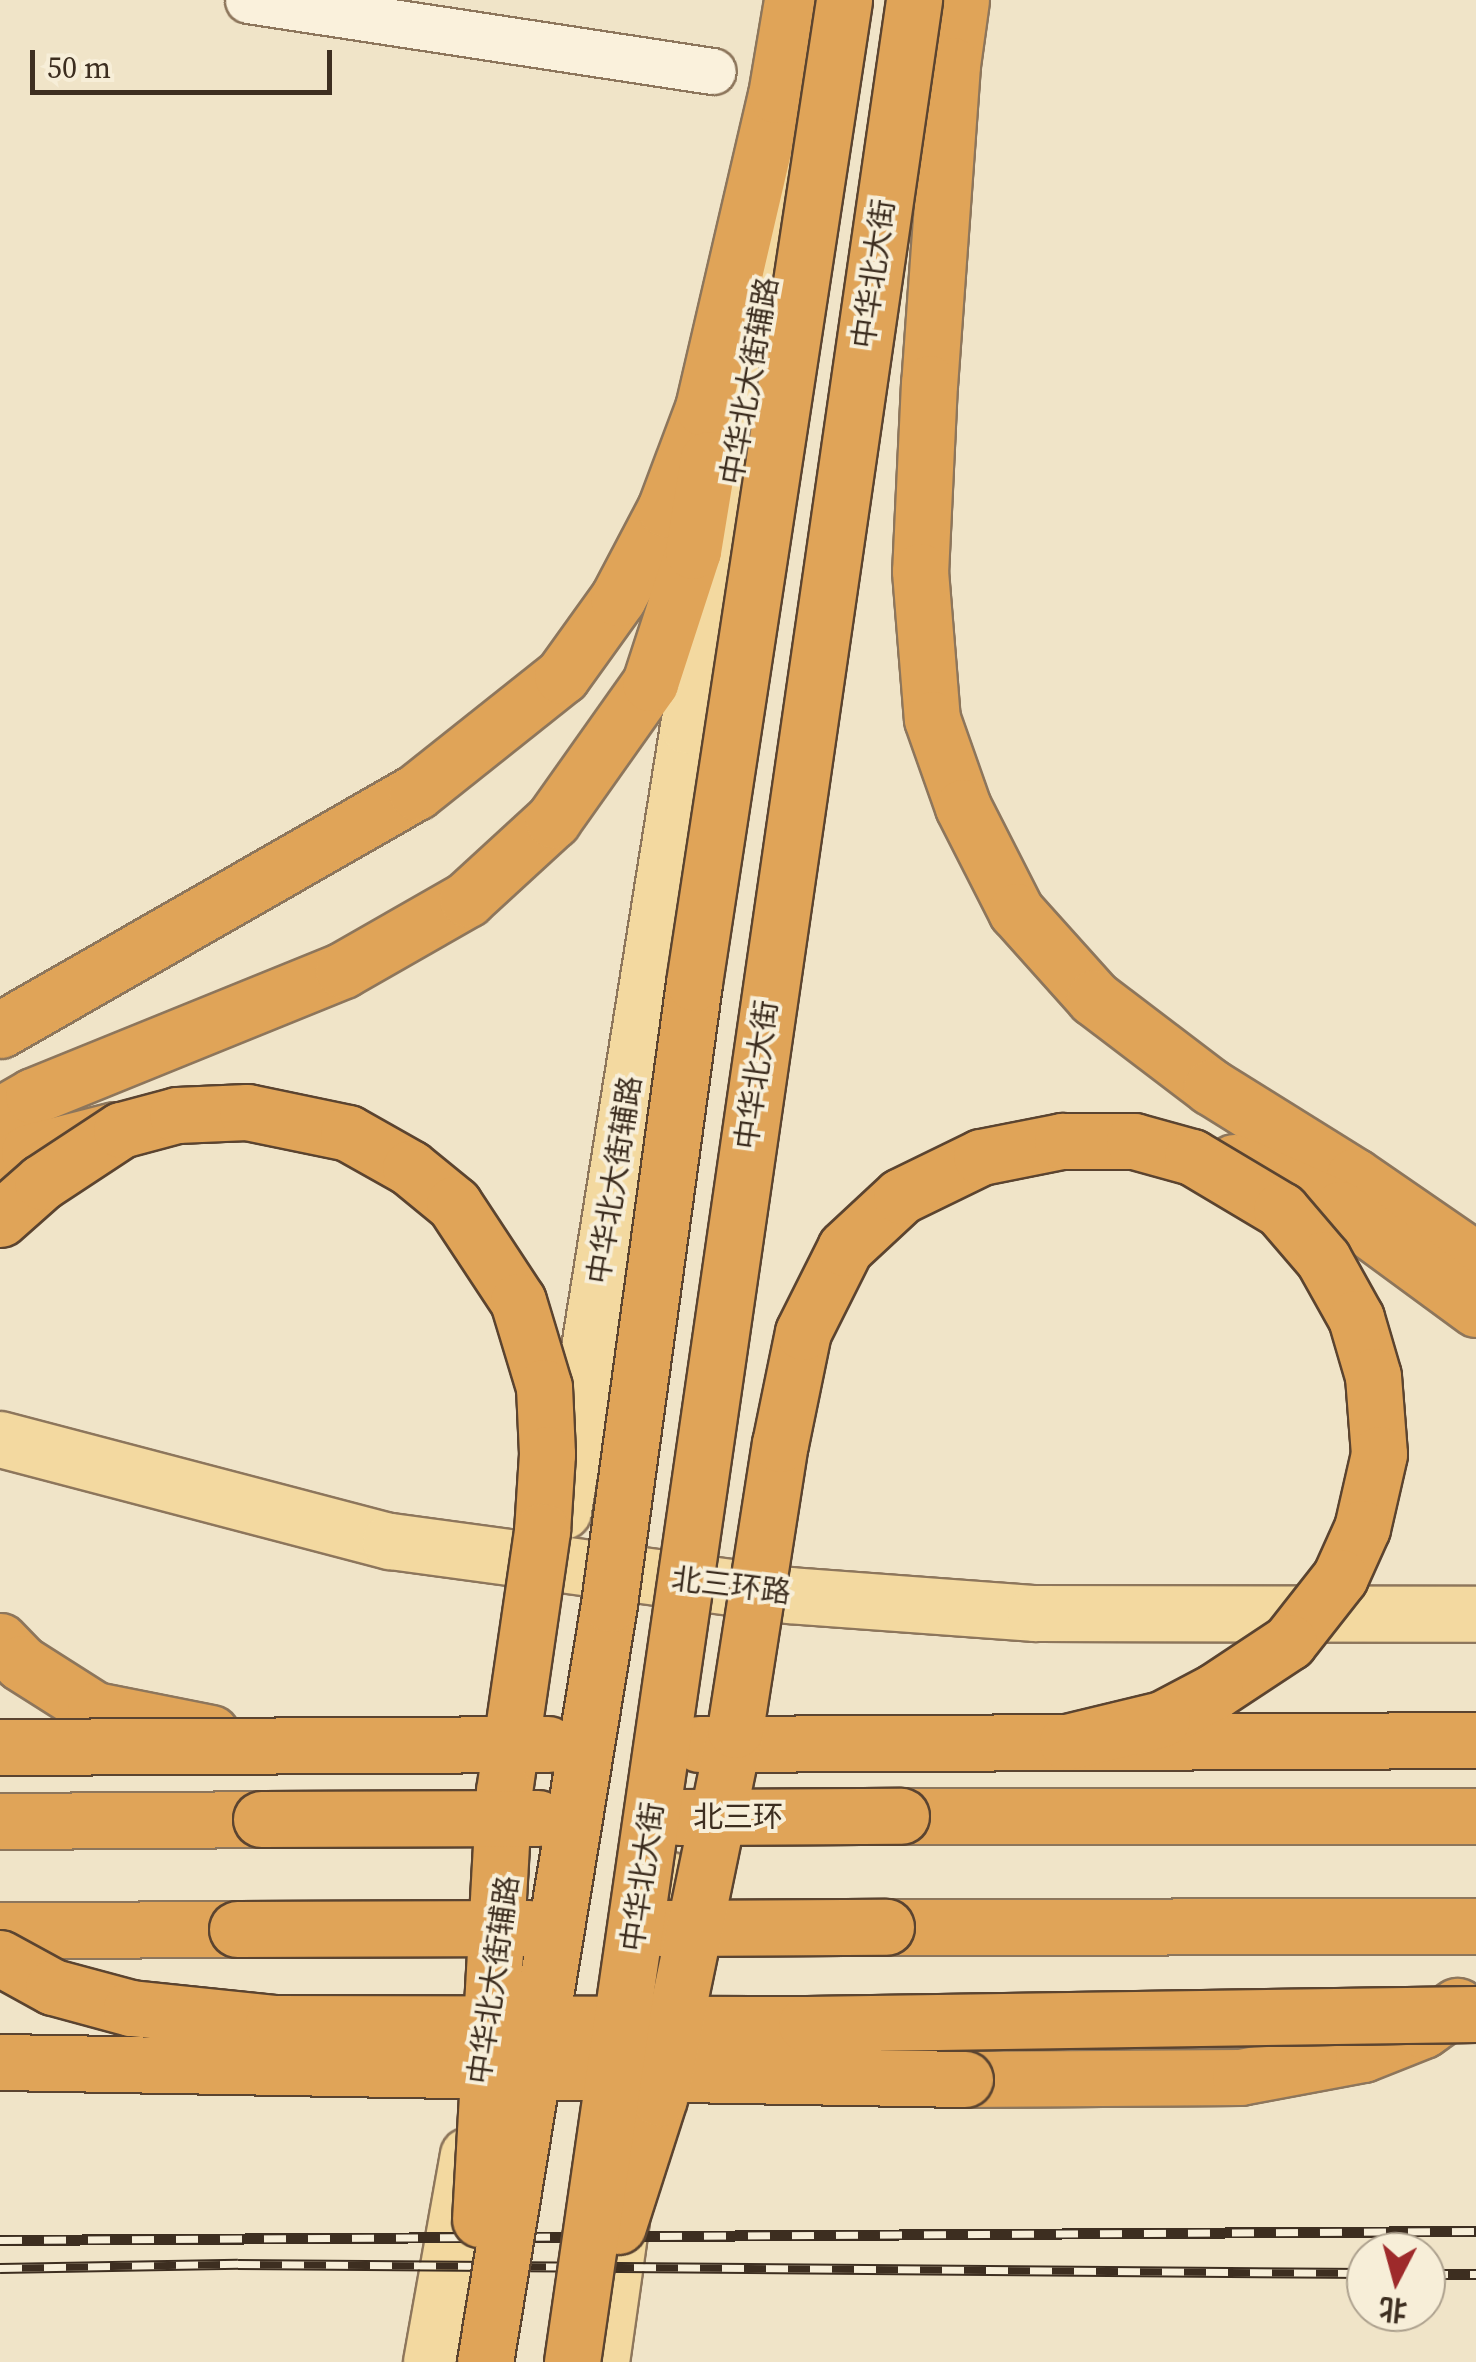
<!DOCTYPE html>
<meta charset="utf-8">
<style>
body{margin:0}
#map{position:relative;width:1476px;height:2362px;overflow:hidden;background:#f0e4c8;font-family:"Source Serif 4","Noto Sans SC",serif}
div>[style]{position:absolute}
.roads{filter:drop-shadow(2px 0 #8d765c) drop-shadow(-2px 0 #8d765c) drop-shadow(0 2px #8d765c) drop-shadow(0 -2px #8d765c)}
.minor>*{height:45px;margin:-22.5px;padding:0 22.5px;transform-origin:22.5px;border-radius:22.5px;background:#faf1dc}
.major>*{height:55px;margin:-27.5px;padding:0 27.5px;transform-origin:27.5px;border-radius:27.5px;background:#f3d9a0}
.highway>*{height:55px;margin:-27.5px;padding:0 27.5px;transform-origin:27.5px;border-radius:27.5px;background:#e0a458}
.rail>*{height:11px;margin-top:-5.5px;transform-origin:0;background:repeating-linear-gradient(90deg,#f7eed8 0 22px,#3d2e20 0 44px);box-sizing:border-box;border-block:2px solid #3d2e20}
.bridges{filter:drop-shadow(2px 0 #5b4430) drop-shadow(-2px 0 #5b4430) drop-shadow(0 2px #5b4430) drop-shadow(0 -2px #5b4430)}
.highway-bridge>*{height:55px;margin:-27.5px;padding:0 27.5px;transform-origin:27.5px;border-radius:27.5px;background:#e0a458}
span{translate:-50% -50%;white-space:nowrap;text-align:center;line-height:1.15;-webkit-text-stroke:8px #f7eed8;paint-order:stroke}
.street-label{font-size:30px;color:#3d2e20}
.north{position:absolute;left:1346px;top:2232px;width:100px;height:100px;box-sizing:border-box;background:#f7eed8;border:2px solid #ada18e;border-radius:50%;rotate:186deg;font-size:28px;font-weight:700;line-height:40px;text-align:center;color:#3d2e20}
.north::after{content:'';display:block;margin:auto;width:35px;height:45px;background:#9e2a2b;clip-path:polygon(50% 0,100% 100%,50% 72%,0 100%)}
.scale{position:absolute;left:30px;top:50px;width:302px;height:45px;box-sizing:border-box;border:5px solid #3d2e20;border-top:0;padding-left:12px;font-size:30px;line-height:35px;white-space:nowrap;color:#3d2e20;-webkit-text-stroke:8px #f7eed8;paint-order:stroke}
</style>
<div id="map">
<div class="roads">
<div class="minor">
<i style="left:248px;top:0;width:470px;rotate:8.7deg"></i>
</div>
<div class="major">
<i style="left:0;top:1439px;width:403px;rotate:14.7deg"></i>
<i style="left:390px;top:1541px;width:402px;rotate:7.7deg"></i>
<i style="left:788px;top:1595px;width:248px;rotate:4.2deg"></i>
<i style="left:1035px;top:1613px;width:441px;rotate:0.1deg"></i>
<i style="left:563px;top:1511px;width:795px;rotate:-80.95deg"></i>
<i style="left:688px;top:726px;width:649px;rotate:-79.88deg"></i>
<i style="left:645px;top:2052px;width:174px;rotate:-82.1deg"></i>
<i style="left:431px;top:2362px;width:210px;rotate:-79.9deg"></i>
<i style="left:601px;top:2362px;width:187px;rotate:-82deg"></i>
</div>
<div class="highway">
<i style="left:961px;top:0;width:66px;rotate:97.9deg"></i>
<i style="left:952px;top:65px;width:319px;rotate:94.1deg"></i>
<i style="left:929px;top:383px;width:188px;rotate:92.7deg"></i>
<i style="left:920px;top:571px;width:148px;rotate:85.4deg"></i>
<i style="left:932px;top:719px;width:93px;rotate:70.6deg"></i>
<i style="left:963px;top:807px;width:117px;rotate:63deg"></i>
<i style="left:1016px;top:911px;width:117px;rotate:48.1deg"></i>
<i style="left:1094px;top:998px;width:147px;rotate:37.3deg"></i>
<i style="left:1211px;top:1087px;width:168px;rotate:31.9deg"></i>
<i style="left:1354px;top:1176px;width:148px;rotate:34.5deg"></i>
<i style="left:0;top:1030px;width:479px;rotate:-29.8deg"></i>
<i style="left:416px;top:792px;width:186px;rotate:-38.5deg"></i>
<i style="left:562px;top:676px;width:96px;rotate:-54.3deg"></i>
<i style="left:618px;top:598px;width:101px;rotate:-62.2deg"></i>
<i style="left:665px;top:509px;width:108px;rotate:-69.4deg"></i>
<i style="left:703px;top:408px;width:321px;rotate:-76.9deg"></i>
<i style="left:776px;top:95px;width:96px;rotate:-80.4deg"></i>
<i style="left:0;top:1115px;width:38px;rotate:-30deg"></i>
<i style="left:33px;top:1096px;width:335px;rotate:-22.1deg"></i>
<i style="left:343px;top:970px;width:143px;rotate:-29.8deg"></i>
<i style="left:467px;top:899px;width:117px;rotate:-42.6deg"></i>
<i style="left:553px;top:820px;width:168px;rotate:-54.7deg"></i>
<i style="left:650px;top:683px;width:139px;rotate:-72deg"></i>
<i style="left:693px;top:551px;width:93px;rotate:-80.7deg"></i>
<i style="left:1234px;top:1162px;width:116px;rotate:23.9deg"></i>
<i style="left:1340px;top:1209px;width:169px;rotate:36.3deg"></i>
<i style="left:0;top:1169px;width:34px;rotate:-30deg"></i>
<i style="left:29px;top:1152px;width:89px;rotate:-14.3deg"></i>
<i style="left:0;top:1641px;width:30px;rotate:46deg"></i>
<i style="left:21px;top:1663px;width:88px;rotate:32.4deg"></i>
<i style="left:95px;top:1710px;width:118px;rotate:11.2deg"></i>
<i style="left:901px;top:1816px;width:575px"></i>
<i style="left:0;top:1821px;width:261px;rotate:-0.4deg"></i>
<i style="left:886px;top:1927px;width:590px;rotate:-0.1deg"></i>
<i style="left:0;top:1930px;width:237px;rotate:-0.2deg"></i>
<i style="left:965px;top:2079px;width:275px;rotate:-0.4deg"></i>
<i style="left:1240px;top:2077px;width:125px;rotate:-10.6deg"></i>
<i style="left:1363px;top:2054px;width:65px;rotate:-21.8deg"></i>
<i style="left:1423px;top:2030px;width:42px;rotate:-35.2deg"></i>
</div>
</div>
<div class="rail">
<i style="left:0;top:2240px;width:1476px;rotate:-0.35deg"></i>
<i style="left:0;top:2268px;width:238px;rotate:-1deg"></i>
<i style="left:238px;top:2264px;width:1128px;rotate:0.46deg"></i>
<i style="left:1426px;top:2274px;width:50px"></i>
</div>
<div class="bridges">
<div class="highway-bridge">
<i style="left:0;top:1219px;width:56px;rotate:-41.4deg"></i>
<i style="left:42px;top:1182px;width:95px;rotate:-33.4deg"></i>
<i style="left:121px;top:1130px;width:58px;rotate:-15deg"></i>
<i style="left:177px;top:1115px;width:70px;rotate:-2.5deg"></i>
<i style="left:247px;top:1112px;width:103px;rotate:11.7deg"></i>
<i style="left:348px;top:1133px;width:71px;rotate:29.4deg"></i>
<i style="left:410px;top:1168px;width:57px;rotate:39.3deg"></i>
<i style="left:454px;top:1204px;width:116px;rotate:56.6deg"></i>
<i style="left:518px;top:1301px;width:90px;rotate:73.2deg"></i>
<i style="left:544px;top:1387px;width:67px;rotate:87.4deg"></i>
<i style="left:547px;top:1454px;width:77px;rotate:93.7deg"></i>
<i style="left:542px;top:1531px;width:263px;rotate:98.3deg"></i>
<i style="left:504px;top:1791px;width:429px;rotate:93.2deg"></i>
<i style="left:699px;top:1744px;width:777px;rotate:-0.29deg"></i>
<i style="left:0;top:1747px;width:548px;rotate:-0.31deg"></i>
<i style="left:679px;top:1817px;width:222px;rotate:-0.3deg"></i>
<i style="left:261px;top:1819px;width:277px;rotate:-0.2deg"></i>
<i style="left:660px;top:1928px;width:226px;rotate:-0.3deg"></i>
<i style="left:237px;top:1929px;width:292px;rotate:-0.2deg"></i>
<i style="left:0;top:1958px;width:60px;rotate:28.7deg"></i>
<i style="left:53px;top:1987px;width:81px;rotate:15.1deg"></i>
<i style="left:131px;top:2008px;width:143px;rotate:6deg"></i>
<i style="left:273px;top:2023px;width:533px;rotate:0.11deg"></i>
<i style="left:806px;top:2024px;width:670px;rotate:-0.86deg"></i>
<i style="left:0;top:2062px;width:965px;rotate:1.01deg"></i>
<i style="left:618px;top:2226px;width:134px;rotate:-72.2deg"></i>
<i style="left:659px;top:2098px;width:376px;rotate:-78.3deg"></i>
<i style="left:735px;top:1730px;width:290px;rotate:-81.1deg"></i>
<i style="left:780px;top:1444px;width:114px;rotate:-78.4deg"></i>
<i style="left:803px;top:1332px;width:94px;rotate:-63.4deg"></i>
<i style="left:845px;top:1248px;width:76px;rotate:-42.9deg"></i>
<i style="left:901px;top:1196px;width:89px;rotate:-26deg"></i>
<i style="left:981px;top:1157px;width:83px;rotate:-11.2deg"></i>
<i style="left:1062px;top:1141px;width:72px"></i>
<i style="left:1134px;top:1141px;width:60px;rotate:15.4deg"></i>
<i style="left:1192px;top:1157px;width:104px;rotate:30.8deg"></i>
<i style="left:1281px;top:1210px;width:65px;rotate:49.4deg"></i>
<i style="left:1323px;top:1259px;width:68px;rotate:60.8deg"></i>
<i style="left:1356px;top:1318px;width:60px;rotate:73.7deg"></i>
<i style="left:1373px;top:1376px;width:78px;rotate:85.6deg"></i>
<i style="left:1379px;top:1454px;width:76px;rotate:102.9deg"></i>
<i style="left:1362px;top:1528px;width:54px;rotate:114.2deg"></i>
<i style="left:1340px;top:1577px;width:83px;rotate:128.1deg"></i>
<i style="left:1289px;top:1642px;width:89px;rotate:146.5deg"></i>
<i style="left:1215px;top:1691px;width:60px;rotate:152.2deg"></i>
<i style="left:1162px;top:1719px;width:98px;rotate:166.4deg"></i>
<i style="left:485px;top:2362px;width:768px;rotate:-80.71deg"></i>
<i style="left:609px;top:1604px;width:627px;rotate:-82.21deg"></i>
<i style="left:694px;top:983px;width:994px;rotate:-81.32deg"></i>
<i style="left:572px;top:2362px;width:2387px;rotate:-81.76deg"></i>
</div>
</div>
<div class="street-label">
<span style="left:874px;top:274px;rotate:-82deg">中华北大街</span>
<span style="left:750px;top:381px;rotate:-80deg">中华北大街辅路</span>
<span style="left:757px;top:1075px;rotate:-82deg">中华北大街</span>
<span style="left:615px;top:1180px;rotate:-81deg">中华北大街辅路</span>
<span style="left:731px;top:1586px;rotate:7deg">北三环路</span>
<span style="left:738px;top:1817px">北三环</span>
<span style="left:643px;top:1877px;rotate:-82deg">中华北大街</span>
<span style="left:494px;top:1980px;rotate:-82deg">中华北大街辅路</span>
</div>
<div class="north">北</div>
<div class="scale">50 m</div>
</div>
